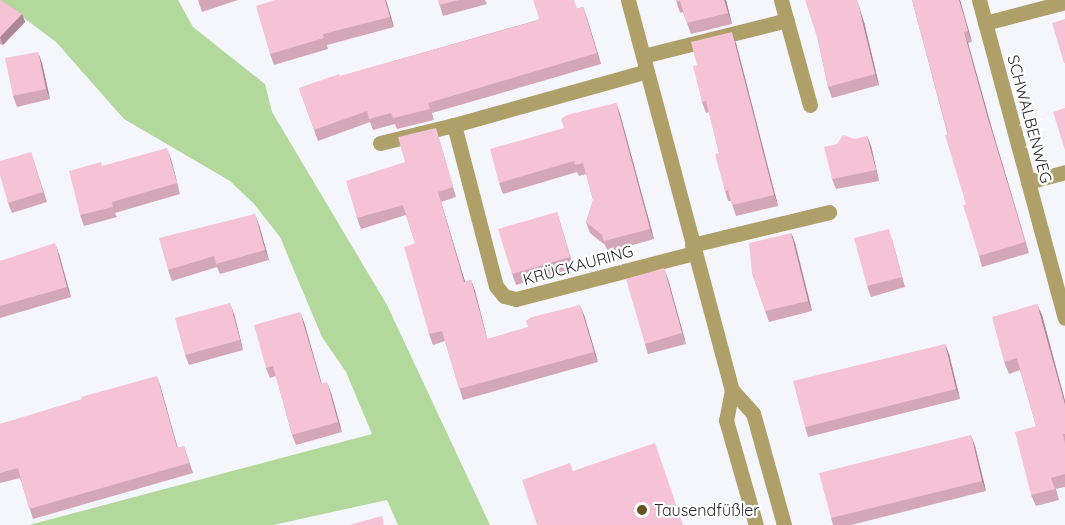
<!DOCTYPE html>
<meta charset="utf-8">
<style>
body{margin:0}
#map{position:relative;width:1065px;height:525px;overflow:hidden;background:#f5f6fb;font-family:Quicksand,sans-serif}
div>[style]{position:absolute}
.green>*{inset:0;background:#b2d89c}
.minor>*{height:15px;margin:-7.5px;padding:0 7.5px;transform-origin:7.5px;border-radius:7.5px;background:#afa06a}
.wall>*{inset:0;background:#d4a7b8}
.shaded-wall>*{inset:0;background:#ac8896}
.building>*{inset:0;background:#f6c2d6}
.dots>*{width:16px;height:16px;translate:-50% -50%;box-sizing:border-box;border:3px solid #fff;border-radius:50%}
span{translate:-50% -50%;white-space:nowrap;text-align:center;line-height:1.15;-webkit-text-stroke:4.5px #fff;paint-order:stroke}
.street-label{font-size:16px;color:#2b2b2d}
.poi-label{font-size:16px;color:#2b2b2d}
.left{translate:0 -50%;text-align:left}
</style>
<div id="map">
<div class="green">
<i style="clip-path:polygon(0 0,178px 0,193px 27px,265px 84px,272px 112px,387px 305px,490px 525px,398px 525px,387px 500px,273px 525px,29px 525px,372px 434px,346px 372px,322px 337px,280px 237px,254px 204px,230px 181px,124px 119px,56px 42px)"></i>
</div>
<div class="minor">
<i style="left:628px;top:0;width:404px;rotate:75.1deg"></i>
<i style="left:732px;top:390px;width:31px;rotate:101deg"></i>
<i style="left:726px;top:420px;width:109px;rotate:74.1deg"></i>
<i style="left:781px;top:0;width:109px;rotate:74.6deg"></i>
<i style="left:979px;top:0;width:329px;rotate:74.9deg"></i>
<i style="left:985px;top:23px;width:83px;rotate:-14.7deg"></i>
<i style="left:643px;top:56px;width:148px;rotate:-14deg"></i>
<i style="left:454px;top:125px;width:166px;rotate:75.4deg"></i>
<i style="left:496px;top:286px;width:13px;rotate:51deg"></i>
<i style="left:504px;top:296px;width:12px;rotate:14deg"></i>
<i style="left:516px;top:299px;width:184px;rotate:-14.5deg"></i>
<i style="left:380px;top:143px;width:76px;rotate:-13.7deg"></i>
<i style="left:454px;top:125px;width:200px;rotate:-15.6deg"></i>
<i style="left:1028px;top:182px;width:38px;rotate:-15deg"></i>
<i style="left:692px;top:245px;width:141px;rotate:-13.5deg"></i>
<i style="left:732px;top:390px;width:31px;rotate:48deg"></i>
<i style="left:753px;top:413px;width:116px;rotate:74.5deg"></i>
</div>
<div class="wall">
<i style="clip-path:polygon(0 0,22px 14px,25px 22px,3px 45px,0 44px)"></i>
<i style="clip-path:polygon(198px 0,238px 0,202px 12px)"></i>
<i style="clip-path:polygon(275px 0,386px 0,394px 27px,327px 45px,328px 49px,274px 65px,270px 54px)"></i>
<i style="clip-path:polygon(438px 0,485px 0,487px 4px,443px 16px)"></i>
<i style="clip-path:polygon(676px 0,726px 0,732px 24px,691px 34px,683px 12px,680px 13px)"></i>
<i style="clip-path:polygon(912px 0,960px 0,972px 42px,968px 43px,992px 129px,1029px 253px,982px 267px,979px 256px,966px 204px)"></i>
<i style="clip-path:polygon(583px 7px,601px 64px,432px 113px,434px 120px,397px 129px,395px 124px,373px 130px,370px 122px,318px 141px,299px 88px)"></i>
<i style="clip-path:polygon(864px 22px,879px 85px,832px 98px,828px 87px,818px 40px)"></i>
<i style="clip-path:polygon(736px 43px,778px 206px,736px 216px,731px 201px,728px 201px,725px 191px,719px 153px,709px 112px,706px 113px,702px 102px,697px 65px)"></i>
<i style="clip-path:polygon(42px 63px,50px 99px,17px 107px,13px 96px)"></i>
<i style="clip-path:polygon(616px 103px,620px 114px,654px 239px,608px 252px,605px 245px,590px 233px,586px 222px,593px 200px,586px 174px,579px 176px,577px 172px,503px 194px,499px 183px,564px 128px)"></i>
<i style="clip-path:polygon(436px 128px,456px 197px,441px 202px,465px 282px,471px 280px,475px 291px,487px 339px,584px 315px,598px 362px,463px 400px,445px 341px,433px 345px,429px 334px,415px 243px,406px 215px,361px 229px,357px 218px)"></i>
<i style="clip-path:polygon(867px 136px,871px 146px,879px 181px,836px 189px,832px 179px)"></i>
<i style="clip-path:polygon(31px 152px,47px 202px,12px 213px,8px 203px)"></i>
<i style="clip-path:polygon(171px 159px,180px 194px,115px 213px,117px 217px,84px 226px,80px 215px,103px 166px)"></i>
<i style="clip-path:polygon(557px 212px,574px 268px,516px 285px,512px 274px)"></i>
<i style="clip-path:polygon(259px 225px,269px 260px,220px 274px,217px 267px,172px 281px,168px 270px)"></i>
<i style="clip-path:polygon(791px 233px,795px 243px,812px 311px,769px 322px,752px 273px)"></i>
<i style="clip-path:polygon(892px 239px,905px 287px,871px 297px,867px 286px)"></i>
<i style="clip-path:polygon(59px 254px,71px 297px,0 318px,0 261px)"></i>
<i style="clip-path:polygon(668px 279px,686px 344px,648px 354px,645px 344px)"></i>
<i style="clip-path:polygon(234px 314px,243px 350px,189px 365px,185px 355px)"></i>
<i style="clip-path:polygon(1042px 315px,1065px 401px,1065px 487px,1056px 489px,1059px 500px,1036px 506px,1031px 495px,1036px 426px,1020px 370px,1009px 374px,1004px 362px)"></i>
<i style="clip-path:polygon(304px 322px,321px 384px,331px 393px,342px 432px,296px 445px,292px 435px,276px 376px,270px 378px,266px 368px)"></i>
<i style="clip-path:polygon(945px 344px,949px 354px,960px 399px,808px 437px,805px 427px)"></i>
<i style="clip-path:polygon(160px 385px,178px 448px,184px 446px,193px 473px,33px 519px,20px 478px,0 483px,0 424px)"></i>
<i style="clip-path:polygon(975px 446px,986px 491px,851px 525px,833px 525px,831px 518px)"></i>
</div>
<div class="shaded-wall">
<i style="clip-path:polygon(385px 0,386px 0,394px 27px,390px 17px)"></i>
<i style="clip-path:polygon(724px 0,726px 0,732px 24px,728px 13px)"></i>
<i style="clip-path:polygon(857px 0,864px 22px,879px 85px,875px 74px)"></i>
<i style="clip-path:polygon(959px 0,960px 0,972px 42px,968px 31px)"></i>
<i style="clip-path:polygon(583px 7px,587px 18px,601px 64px,597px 53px)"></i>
<i style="clip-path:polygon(22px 14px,25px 22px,3px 45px,0 37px)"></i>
<i style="clip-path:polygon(732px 32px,736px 43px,778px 206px,774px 195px)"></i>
<i style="clip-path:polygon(964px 32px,968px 43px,992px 129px,1029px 253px,988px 119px)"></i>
<i style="clip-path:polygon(38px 52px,42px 63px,50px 99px,46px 89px)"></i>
<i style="clip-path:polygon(616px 103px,620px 114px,654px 239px,650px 229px)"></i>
<i style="clip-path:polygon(867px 136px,871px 146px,879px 181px,876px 170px)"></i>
<i style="clip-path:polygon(167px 148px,171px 159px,180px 194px,177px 183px)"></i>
<i style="clip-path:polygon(438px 192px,468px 292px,464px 282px)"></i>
<i style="clip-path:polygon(255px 214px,259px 225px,269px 260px,265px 250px)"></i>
<i style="clip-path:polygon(791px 233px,795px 243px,812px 311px,808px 301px)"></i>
<i style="clip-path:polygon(55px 243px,59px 254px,71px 297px,67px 287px)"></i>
<i style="clip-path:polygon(664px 268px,668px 279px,686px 344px,682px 333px)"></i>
<i style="clip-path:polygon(471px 280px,475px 291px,490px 350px,487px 339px)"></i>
<i style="clip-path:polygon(230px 303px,234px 314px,243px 350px,240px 340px)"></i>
<i style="clip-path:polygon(1037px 304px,1042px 315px,1065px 401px,1065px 405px)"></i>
<i style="clip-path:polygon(580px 305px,584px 315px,598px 362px,594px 352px)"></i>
<i style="clip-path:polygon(300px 312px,304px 322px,325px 395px,321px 384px)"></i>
<i style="clip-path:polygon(945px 344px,949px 354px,960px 399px,956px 389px)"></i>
<i style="clip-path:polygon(157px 376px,160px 385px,180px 458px,177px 448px)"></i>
<i style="clip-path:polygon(327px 382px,331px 393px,342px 432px,338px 422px)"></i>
<i style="clip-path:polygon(971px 435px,975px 446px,986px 491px,982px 481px)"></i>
</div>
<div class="building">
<i style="clip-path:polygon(0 0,22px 14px,0 37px)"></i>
<i style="clip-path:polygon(275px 0,385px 0,390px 17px,323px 34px,324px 38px,270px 54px,256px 6px)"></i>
<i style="clip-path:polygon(438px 0,459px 0,439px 5px)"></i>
<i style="clip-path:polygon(533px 0,574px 0,577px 9px,583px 7px,597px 53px,428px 103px,430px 109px,393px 118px,391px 113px,369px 119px,367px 111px,314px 130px,299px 88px,339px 74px,340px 76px,536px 21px,539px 18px)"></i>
<i style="clip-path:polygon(676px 0,724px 0,728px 13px,687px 23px,680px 1px,676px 2px)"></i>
<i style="clip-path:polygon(805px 0,857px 0,875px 74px,828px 87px,818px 40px)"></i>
<i style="clip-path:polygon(912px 0,959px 0,968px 31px,964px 32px,988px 119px,1025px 242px,979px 256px,963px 205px,966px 204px,945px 135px,948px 134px)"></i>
<i style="clip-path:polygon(1065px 19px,1065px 63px,1064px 63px,1052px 23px)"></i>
<i style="clip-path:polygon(732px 32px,774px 195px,732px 205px,728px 190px,725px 191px,715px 154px,719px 153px,706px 101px,702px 102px,693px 66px,697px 65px,691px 42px)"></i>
<i style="clip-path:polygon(38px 52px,46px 89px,13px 96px,5px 58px)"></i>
<i style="clip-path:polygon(616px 103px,650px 229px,604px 241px,602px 235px,586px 222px,593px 200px,583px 163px,575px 165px,574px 161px,499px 183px,490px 149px,564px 128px,561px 119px,567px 115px)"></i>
<i style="clip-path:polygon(1065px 108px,1065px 150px,1053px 112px)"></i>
<i style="clip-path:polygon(436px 128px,453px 187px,438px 192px,464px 282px,471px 280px,487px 339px,528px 327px,526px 321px,532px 317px,580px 305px,594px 352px,459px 389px,442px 331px,429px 334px,404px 247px,415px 243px,403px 205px,357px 218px,346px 181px,405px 162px,398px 137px)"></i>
<i style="clip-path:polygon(843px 135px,854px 139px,867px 136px,876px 170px,832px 179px,824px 147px,837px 144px)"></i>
<i style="clip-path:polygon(167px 148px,177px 183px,112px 202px,113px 207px,80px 215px,69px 171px,101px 162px,102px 166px)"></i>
<i style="clip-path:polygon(31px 152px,43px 192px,8px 203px,0 175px,0 161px)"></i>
<i style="clip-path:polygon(557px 212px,570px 257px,512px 274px,498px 229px)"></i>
<i style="clip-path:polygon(255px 214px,265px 250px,216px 264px,214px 256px,168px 270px,159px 238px)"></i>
<i style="clip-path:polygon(889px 229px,902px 277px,867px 286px,854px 238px)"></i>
<i style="clip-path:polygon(791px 233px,808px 301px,765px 311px,752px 273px,749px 243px)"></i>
<i style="clip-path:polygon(55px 243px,67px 287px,0 306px,0 261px)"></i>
<i style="clip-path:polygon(664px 268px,682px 333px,645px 344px,626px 279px)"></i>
<i style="clip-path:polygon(230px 303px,240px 340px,185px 355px,175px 318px)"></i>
<i style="clip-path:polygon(1037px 304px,1065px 405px,1065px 434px,1063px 434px,1065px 444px,1065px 474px,1051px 478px,1055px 489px,1031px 495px,1015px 432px,1036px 426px,1017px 358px,1004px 362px,992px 317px)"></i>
<i style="clip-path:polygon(300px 312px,321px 384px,327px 382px,338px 422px,292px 435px,273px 366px,266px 368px,254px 325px)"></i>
<i style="clip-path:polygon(945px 344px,956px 389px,805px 427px,793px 381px)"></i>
<i style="clip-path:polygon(157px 376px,177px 448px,184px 446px,189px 463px,29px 509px,18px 468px,0 473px,0 424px,82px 399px,81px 397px)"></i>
<i style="clip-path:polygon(971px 435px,982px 481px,831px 518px,819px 473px)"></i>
<i style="clip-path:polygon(655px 443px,683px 525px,537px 525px,522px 480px,570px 463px,573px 471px)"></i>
<i style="clip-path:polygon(382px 516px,384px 525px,349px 525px)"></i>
</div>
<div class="dots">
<i style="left:642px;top:510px;background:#635522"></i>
</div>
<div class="street-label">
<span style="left:1030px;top:119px;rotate:75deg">SCHWALBENWEG</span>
<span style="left:578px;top:265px;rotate:-15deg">KRÜCKAURING</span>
</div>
<div class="poi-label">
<span class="left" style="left:654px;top:510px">Tausendfüßler</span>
</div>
</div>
